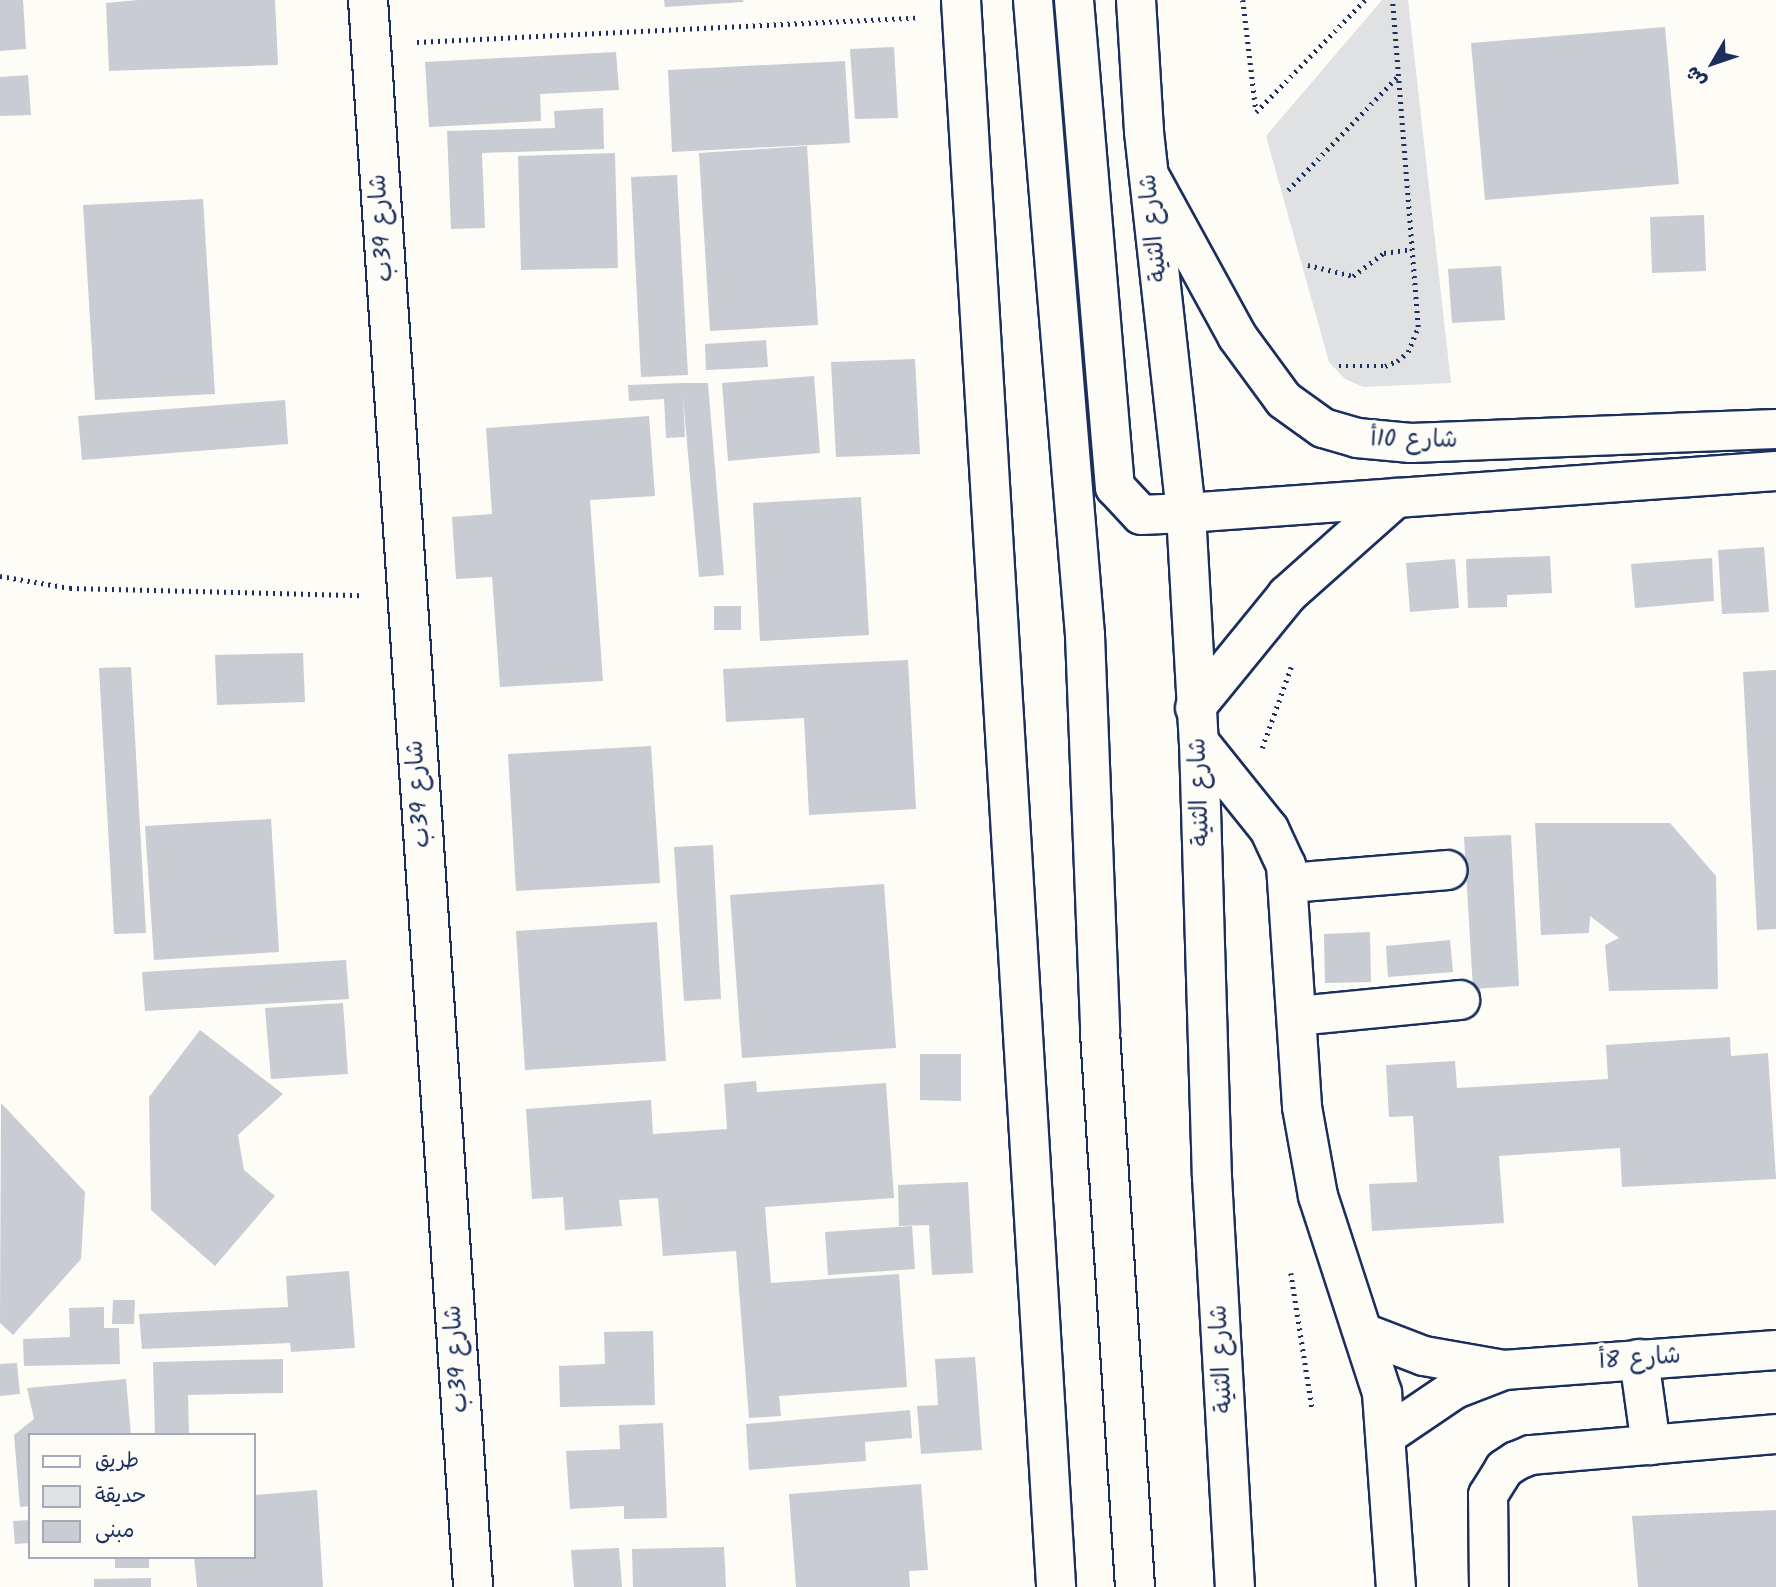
<!DOCTYPE html>
<meta charset="utf-8">
<style>
body{margin:0}
#map{position:relative;width:1776px;height:1587px;overflow:hidden;background:#fdfcf7;font-family:Kalam,"Playpen Sans Arabic",sans-serif}
div>[style]{position:absolute}
.green>*{inset:0;background:#e0e1e3}
.building>*{inset:0;background:#c9ccd3}
.path>*{height:4.5px;margin-top:-2.25px;transform-origin:0;background:repeating-linear-gradient(90deg,#1b2f5e 0 2px,transparent 0 7px)}
.roads{filter:drop-shadow(2px 0 #1b2f5e) drop-shadow(-2px 0 #1b2f5e) drop-shadow(0 2px #1b2f5e) drop-shadow(0 -2px #1b2f5e)}
.minor>*{height:38px;margin:-19px;padding:0 19px;transform-origin:19px;border-radius:19px;background:#fdfcf7}
.major>*{height:38px;margin:-19px;padding:0 19px;transform-origin:19px;border-radius:19px;background:#fdfcf7}
span{translate:-50% -50%;white-space:nowrap;text-align:center;line-height:1.15;-webkit-text-stroke:7px #fdfcf7;paint-order:stroke}
.street-label{font-size:24px;color:#1b2f5e}
.legend{position:absolute;left:28px;top:1433px;width:228px;height:126px;box-sizing:border-box;background:#fdfcf7;border:2px solid #a3aaba;margin:0;padding:9px 12px;list-style:none;font-size:21px;color:#1b2f5e}
.legend li{display:flex;align-items:center;gap:14px;height:35px}
.legend b{width:35px;border:2px solid #a3aaba}
.north{position:absolute;left:1678px;top:28px;width:70px;height:70px;-webkit-text-stroke:5px #fdfcf7;paint-order:stroke;rotate:231deg;font-size:19px;font-weight:700;line-height:28px;text-align:center;color:#1b2f5e}
.north::after{content:'';display:block;margin:auto;width:24px;height:32px;background:#1b2f5e;clip-path:polygon(50% 0,100% 100%,50% 72%,0 100%)}
</style>
<div id="map">
<div class="green">
<i style="clip-path:polygon(1382px 0,1408px 0,1451px 383px,1363px 387px,1345px 379px,1329px 362px,1266px 136px)"></i>
</div>
<div class="building">
<i style="clip-path:polygon(0 0,23px 0,26px 49px,0 51px)"></i>
<i style="clip-path:polygon(138px 0,275px 0,278px 65px,109px 71px,106px 3px)"></i>
<i style="clip-path:polygon(664px 0,743px 0,744px 2px,665px 7px)"></i>
<i style="clip-path:polygon(1665px 27px,1679px 184px,1485px 200px,1471px 43px)"></i>
<i style="clip-path:polygon(894px 47px,898px 118px,855px 119px,850px 49px)"></i>
<i style="clip-path:polygon(616px 52px,619px 90px,540px 94px,541px 121px,429px 127px,425px 62px)"></i>
<i style="clip-path:polygon(845px 61px,850px 143px,672px 152px,668px 70px)"></i>
<i style="clip-path:polygon(28px 75px,31px 115px,0 116px,0 77px)"></i>
<i style="clip-path:polygon(603px 108px,604px 149px,482px 153px,485px 228px,451px 229px,447px 131px,555px 128px,554px 111px)"></i>
<i style="clip-path:polygon(807px 146px,818px 325px,710px 331px,699px 153px)"></i>
<i style="clip-path:polygon(615px 153px,618px 268px,521px 270px,518px 156px)"></i>
<i style="clip-path:polygon(677px 175px,688px 375px,641px 377px,631px 177px)"></i>
<i style="clip-path:polygon(203px 199px,215px 394px,95px 400px,83px 205px)"></i>
<i style="clip-path:polygon(1704px 215px,1706px 271px,1652px 273px,1650px 217px)"></i>
<i style="clip-path:polygon(1501px 266px,1505px 320px,1452px 323px,1448px 269px)"></i>
<i style="clip-path:polygon(766px 340px,768px 367px,706px 370px,705px 344px)"></i>
<i style="clip-path:polygon(915px 359px,920px 454px,836px 457px,831px 362px)"></i>
<i style="clip-path:polygon(814px 376px,820px 453px,728px 461px,722px 383px)"></i>
<i style="clip-path:polygon(682px 383px,708px 383px,724px 575px,699px 577px,683px 398px,685px 437px,666px 438px,664px 399px,629px 401px,628px 385px)"></i>
<i style="clip-path:polygon(285px 400px,288px 444px,82px 460px,78px 416px)"></i>
<i style="clip-path:polygon(649px 416px,655px 496px,590px 500px,603px 681px,500px 687px,492px 577px,456px 579px,452px 517px,492px 514px,486px 428px)"></i>
<i style="clip-path:polygon(861px 497px,869px 635px,760px 641px,753px 503px)"></i>
<i style="clip-path:polygon(1764px 547px,1769px 612px,1722px 614px,1718px 550px)"></i>
<i style="clip-path:polygon(1550px 556px,1552px 593px,1507px 595px,1507px 607px,1468px 608px,1466px 559px)"></i>
<i style="clip-path:polygon(1712px 558px,1714px 601px,1635px 608px,1631px 564px)"></i>
<i style="clip-path:polygon(1455px 559px,1459px 608px,1410px 612px,1406px 563px)"></i>
<i style="clip-path:polygon(714px 606px,741px 606px,741px 630px,714px 630px)"></i>
<i style="clip-path:polygon(303px 653px,305px 702px,217px 705px,215px 655px)"></i>
<i style="clip-path:polygon(908px 660px,916px 809px,809px 815px,804px 718px,726px 722px,723px 669px)"></i>
<i style="clip-path:polygon(131px 667px,146px 933px,114px 934px,99px 668px)"></i>
<i style="clip-path:polygon(1776px 670px,1776px 929px,1757px 930px,1743px 672px)"></i>
<i style="clip-path:polygon(651px 746px,660px 883px,516px 891px,508px 754px)"></i>
<i style="clip-path:polygon(271px 819px,279px 952px,154px 960px,145px 826px)"></i>
<i style="clip-path:polygon(1535px 823px,1670px 823px,1716px 876px,1718px 989px,1609px 991px,1605px 945px,1619px 938px,1590px 916px,1589px 933px,1541px 935px)"></i>
<i style="clip-path:polygon(1511px 835px,1519px 986px,1473px 989px,1464px 837px)"></i>
<i style="clip-path:polygon(713px 845px,721px 999px,684px 1001px,674px 847px)"></i>
<i style="clip-path:polygon(884px 884px,896px 1048px,742px 1058px,730px 895px)"></i>
<i style="clip-path:polygon(657px 922px,666px 1061px,525px 1070px,516px 931px)"></i>
<i style="clip-path:polygon(1370px 932px,1371px 982px,1325px 983px,1324px 934px)"></i>
<i style="clip-path:polygon(1450px 940px,1453px 972px,1388px 977px,1386px 946px)"></i>
<i style="clip-path:polygon(346px 960px,349px 999px,145px 1011px,142px 972px)"></i>
<i style="clip-path:polygon(343px 1003px,348px 1074px,271px 1079px,265px 1008px)"></i>
<i style="clip-path:polygon(200px 1030px,283px 1094px,238px 1135px,244px 1170px,275px 1196px,215px 1266px,151px 1210px,149px 1097px)"></i>
<i style="clip-path:polygon(1730px 1037px,1731px 1056px,1768px 1053px,1776px 1179px,1622px 1187px,1620px 1148px,1499px 1156px,1504px 1223px,1372px 1231px,1369px 1184px,1417px 1182px,1413px 1116px,1389px 1117px,1386px 1065px,1455px 1061px,1457px 1088px,1608px 1079px,1606px 1045px)"></i>
<i style="clip-path:polygon(920px 1054px,961px 1054px,961px 1101px,920px 1100px)"></i>
<i style="clip-path:polygon(756px 1081px,757px 1092px,886px 1083px,894px 1198px,765px 1207px,771px 1283px,899px 1274px,907px 1387px,779px 1396px,781px 1416px,749px 1418px,736px 1251px,663px 1256px,658px 1198px,619px 1200px,622px 1226px,565px 1230px,563px 1197px,532px 1199px,526px 1109px,651px 1100px,653px 1134px,727px 1129px,724px 1084px)"></i>
<i style="clip-path:polygon(1px 1103px,85px 1192px,81px 1259px,13px 1335px,0 1323px)"></i>
<i style="clip-path:polygon(968px 1182px,973px 1273px,932px 1275px,929px 1225px,899px 1226px,898px 1185px)"></i>
<i style="clip-path:polygon(912px 1226px,915px 1269px,828px 1275px,825px 1232px)"></i>
<i style="clip-path:polygon(349px 1271px,355px 1348px,291px 1352px,290px 1343px,142px 1349px,139px 1314px,288px 1307px,286px 1276px)"></i>
<i style="clip-path:polygon(113px 1300px,135px 1300px,134px 1324px,112px 1324px)"></i>
<i style="clip-path:polygon(104px 1307px,104px 1328px,119px 1328px,120px 1364px,24px 1366px,23px 1339px,70px 1337px,69px 1308px)"></i>
<i style="clip-path:polygon(653px 1331px,655px 1405px,560px 1407px,559px 1366px,605px 1364px,604px 1332px)"></i>
<i style="clip-path:polygon(975px 1357px,982px 1450px,921px 1454px,917px 1406px,938px 1405px,935px 1359px)"></i>
<i style="clip-path:polygon(283px 1359px,283px 1393px,188px 1395px,189px 1435px,155px 1435px,153px 1362px)"></i>
<i style="clip-path:polygon(17px 1363px,20px 1394px,0 1396px,0 1364px)"></i>
<i style="clip-path:polygon(126px 1379px,131px 1435px,30px 1435px,30px 1506px,20px 1507px,14px 1435px,34px 1419px,27px 1388px)"></i>
<i style="clip-path:polygon(910px 1410px,912px 1438px,865px 1442px,866px 1461px,749px 1470px,746px 1424px)"></i>
<i style="clip-path:polygon(663px 1423px,667px 1518px,624px 1519px,624px 1506px,570px 1509px,566px 1451px,620px 1449px,619px 1425px)"></i>
<i style="clip-path:polygon(921px 1484px,928px 1570px,909px 1571px,910px 1587px,796px 1587px,789px 1494px)"></i>
<i style="clip-path:polygon(317px 1490px,323px 1587px,197px 1587px,194px 1557px,254px 1557px,254px 1495px)"></i>
<i style="clip-path:polygon(1776px 1510px,1776px 1587px,1638px 1587px,1632px 1516px)"></i>
<i style="clip-path:polygon(30px 1520px,30px 1543px,15px 1544px,13px 1521px)"></i>
<i style="clip-path:polygon(724px 1547px,726px 1587px,633px 1587px,632px 1549px)"></i>
<i style="clip-path:polygon(619px 1548px,622px 1587px,574px 1587px,571px 1550px)"></i>
<i style="clip-path:polygon(115px 1557px,149px 1557px,149px 1568px,115px 1568px)"></i>
<i style="clip-path:polygon(151px 1578px,151px 1587px,94px 1587px,94px 1579px)"></i>
</div>
<div class="path">
<i style="left:1243px;top:0;width:112px;rotate:83.3deg"></i>
<i style="left:417px;top:42px;width:499px;rotate:-2.8deg"></i>
<i style="left:1256px;top:112px;width:156px;rotate:-45.8deg"></i>
<i style="left:1288px;top:190px;width:158px;rotate:-46deg"></i>
<i style="left:1308px;top:265px;width:46px;rotate:13.7deg"></i>
<i style="left:1353px;top:276px;width:39px;rotate:-37deg"></i>
<i style="left:1384px;top:253px;width:28px;rotate:-8deg"></i>
<i style="left:1339px;top:366px;width:46px"></i>
<i style="left:1385px;top:366px;width:13px;rotate:-23deg"></i>
<i style="left:1397px;top:361px;width:14px;rotate:-39deg"></i>
<i style="left:1408px;top:352px;width:27px;rotate:-68deg"></i>
<i style="left:1418px;top:327px;width:328px;rotate:-94.5deg"></i>
<i style="left:0;top:576px;width:71px;rotate:9.7deg"></i>
<i style="left:70px;top:588px;width:292px;rotate:1.4deg"></i>
<i style="left:1262px;top:748px;width:86px;rotate:-70.3deg"></i>
<i style="left:1291px;top:1273px;width:136px;rotate:81.1deg"></i>
</div>
<div class="roads">
<div class="minor">
<i style="left:368px;top:0;width:1590px;rotate:86.21deg"></i>
<i style="left:961px;top:0;width:1590px;rotate:86.57deg"></i>
<i style="left:1149px;top:175px;width:183px;rotate:61.3deg"></i>
<i style="left:1237px;top:336px;width:79px;rotate:53.7deg"></i>
<i style="left:1284px;top:400px;width:48px;rotate:35.7deg"></i>
<i style="left:1323px;top:428px;width:35px;rotate:16deg"></i>
<i style="left:1357px;top:438px;width:54px;rotate:5.3deg"></i>
<i style="left:1411px;top:443px;width:365px;rotate:-2.2deg"></i>
<i style="left:1186px;top:513px;width:591px;rotate:-4.07deg"></i>
<i style="left:1199px;top:742px;width:112px;rotate:51.2deg"></i>
<i style="left:1269px;top:829px;width:40px;rotate:65deg"></i>
<i style="left:1286px;top:865px;width:243px;rotate:86.2deg"></i>
<i style="left:1302px;top:1107px;width:90px;rotate:79.8deg"></i>
<i style="left:1318px;top:1196px;width:207px;rotate:72deg"></i>
<i style="left:1382px;top:1393px;width:195px;rotate:85.9deg"></i>
<i style="left:1290px;top:883px;width:158px;rotate:-4.7deg"></i>
<i style="left:1297px;top:1016px;width:164px;rotate:-5.6deg"></i>
<i style="left:1364px;top:1333px;width:64px;rotate:21deg"></i>
<i style="left:1424px;top:1356px;width:81px;rotate:9.9deg"></i>
<i style="left:1504px;top:1370px;width:273px;rotate:-4.2deg"></i>
<i style="left:1639px;top:1359px;width:87px;rotate:82.1deg"></i>
<i style="left:1387px;top:1435px;width:82px;rotate:-34.1deg"></i>
<i style="left:1455px;top:1389px;width:50px;rotate:-21deg"></i>
<i style="left:1489px;top:1587px;width:92px;rotate:-90.6deg"></i>
<i style="left:1488px;top:1495px;width:31px;rotate:-58deg"></i>
<i style="left:1504px;top:1469px;width:14px;rotate:-34deg"></i>
<i style="left:1516px;top:1461px;width:16px;rotate:-22deg"></i>
<i style="left:1531px;top:1455px;width:246px;rotate:-4.9deg"></i>
</div>
<div class="major">
<i style="left:1033px;top:0;width:637px;rotate:85.32deg"></i>
<i style="left:1085px;top:635px;width:397px;rotate:87.8deg"></i>
<i style="left:1100px;top:1032px;width:556px;rotate:86.39deg"></i>
<i style="left:1074px;top:0;width:489px;rotate:85.2deg"></i>
<i style="left:1115px;top:487px;width:38px;rotate:47deg"></i>
<i style="left:1141px;top:515px;width:45px;rotate:-2.5deg"></i>
<i style="left:1136px;top:0;width:132px;rotate:86.5deg"></i>
<i style="left:1144px;top:132px;width:383px;rotate:83.7deg"></i>
<i style="left:1186px;top:513px;width:229px;rotate:86.8deg"></i>
<i style="left:1199px;top:742px;width:435px;rotate:88.3deg"></i>
<i style="left:1212px;top:1177px;width:411px;rotate:86.8deg"></i>
<i style="left:1195px;top:708px;width:146px;rotate:-50.8deg"></i>
<i style="left:1287px;top:595px;width:146px;rotate:-41.7deg"></i>
</div>
</div>
<div class="street-label">
<span style="left:382px;top:228px;rotate:-94deg">شارع 39ب</span>
<span style="left:1154px;top:228px;rotate:-96deg">شارع الثنية</span>
<span style="left:1414px;top:440px;rotate:1deg">شارع 10أ</span>
<span style="left:1200px;top:792px;rotate:-92deg">شارع الثنية</span>
<span style="left:419px;top:794px;rotate:-94deg">شارع 39ب</span>
<span style="left:457px;top:1359px;rotate:-94deg">شارع 39ب</span>
<span style="left:1222px;top:1359px;rotate:-93deg">شارع الثنية</span>
<span style="left:1640px;top:1359px;rotate:-4deg">شارع 8أ</span>
</div>
<ul class="legend">
<li><b style="height:9px;background:#fdfcf7"></b>طريق</li>
<li><b style="height:19px;background:#e0e1e3"></b>حديقة</li>
<li><b style="height:19px;background:#c9ccd3"></b>مبنى</li>
</ul>
<div class="north">ش</div>
</div>
